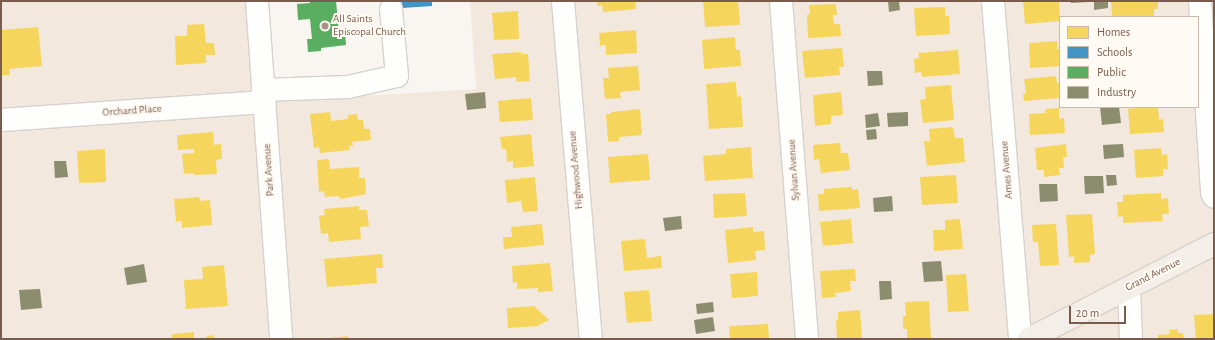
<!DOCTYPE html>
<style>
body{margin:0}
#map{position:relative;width:1215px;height:340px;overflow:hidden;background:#f9f5f0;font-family:"Alegreya Sans",sans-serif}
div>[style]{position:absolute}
.residential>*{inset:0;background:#f2e8de}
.homes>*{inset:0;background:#f6d55c}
.schools>*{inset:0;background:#4393c3}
.public>*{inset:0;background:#5aae61}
.industry>*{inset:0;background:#8c8c6e}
.roads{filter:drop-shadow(1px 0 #d7d1cb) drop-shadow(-1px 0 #d7d1cb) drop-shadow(0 1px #d7d1cb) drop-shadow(0 -1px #d7d1cb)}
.minor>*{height:22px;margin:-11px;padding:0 11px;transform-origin:11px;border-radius:11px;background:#fefefd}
.major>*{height:22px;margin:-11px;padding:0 11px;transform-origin:11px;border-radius:11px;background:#f3eee8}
.dots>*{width:11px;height:11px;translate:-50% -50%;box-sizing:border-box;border:2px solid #fffaf3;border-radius:50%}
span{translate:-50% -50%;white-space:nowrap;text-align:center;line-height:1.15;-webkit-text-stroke:4px #fffaf3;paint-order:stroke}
.poi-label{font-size:11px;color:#7a5c4d}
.left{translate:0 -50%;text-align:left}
.street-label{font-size:11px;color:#7a5c4d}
.frame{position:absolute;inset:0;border:2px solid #7a5c4d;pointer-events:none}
.legend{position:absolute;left:1059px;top:16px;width:140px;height:92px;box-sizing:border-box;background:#fffaf3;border:1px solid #cabbb1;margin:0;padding:5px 7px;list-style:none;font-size:12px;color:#7a5c4d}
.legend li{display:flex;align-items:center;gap:8px;height:20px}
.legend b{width:20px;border:1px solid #cabbb1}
.scale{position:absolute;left:1069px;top:306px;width:57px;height:18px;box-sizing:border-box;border:2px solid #7a5c4d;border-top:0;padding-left:5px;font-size:12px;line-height:14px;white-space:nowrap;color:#7a5c4d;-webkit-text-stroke:3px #fffaf3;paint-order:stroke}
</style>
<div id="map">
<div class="residential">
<i style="clip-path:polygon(evenodd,1px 1px,257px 1px,264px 102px,476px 89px,470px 1px,1214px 1px,1214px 339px,1px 339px,1px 1px,1060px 17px,1198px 17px,1198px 107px,1060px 107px,1060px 17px)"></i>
</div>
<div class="homes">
<i style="clip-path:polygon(597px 1px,635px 1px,636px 9px,603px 12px,602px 5px,598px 6px)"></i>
<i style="clip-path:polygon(703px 1px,738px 1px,740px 25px,705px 27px)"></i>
<i style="clip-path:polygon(1023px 1px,1059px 1px,1060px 21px,1025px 24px)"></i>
<i style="clip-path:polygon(1111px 1px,1158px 1px,1158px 9px,1154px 9px,1154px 16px,1112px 17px)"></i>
<i style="clip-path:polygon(836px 4px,837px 15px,833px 15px,834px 24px,840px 24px,841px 36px,808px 38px,807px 15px,810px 14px,809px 5px)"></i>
<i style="clip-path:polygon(945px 7px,945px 16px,949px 16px,950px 34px,916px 36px,914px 8px)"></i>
<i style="clip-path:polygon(518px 11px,519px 39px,494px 40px,492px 13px)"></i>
<i style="clip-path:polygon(204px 24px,206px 43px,214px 43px,215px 55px,206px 55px,206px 63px,176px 65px,175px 36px,187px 36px,187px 25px)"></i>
<i style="clip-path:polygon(38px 27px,42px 66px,9px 69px,10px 75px,1px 75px,1px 30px)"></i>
<i style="clip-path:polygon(636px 30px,637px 53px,606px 55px,606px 45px,600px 46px,599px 33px)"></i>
<i style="clip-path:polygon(735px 37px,736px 50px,740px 50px,741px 66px,704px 69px,702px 40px)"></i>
<i style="clip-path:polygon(1057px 41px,1057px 49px,1060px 49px,1060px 66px,1030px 68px,1029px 43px)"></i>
<i style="clip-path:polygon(842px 48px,844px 67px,839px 67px,840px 75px,805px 78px,802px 51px)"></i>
<i style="clip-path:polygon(958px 50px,960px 74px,922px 77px,921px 72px,915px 73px,914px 59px,919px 58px,918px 53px)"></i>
<i style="clip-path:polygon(521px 52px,521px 54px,528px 54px,530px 81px,517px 82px,516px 77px,495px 79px,492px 54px)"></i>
<i style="clip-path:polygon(638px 66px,640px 90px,620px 92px,621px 98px,605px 99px,603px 78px,609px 78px,608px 68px)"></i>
<i style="clip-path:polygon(1056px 76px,1057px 83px,1060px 83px,1060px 98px,1024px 101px,1023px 94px,1026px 93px,1024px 79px)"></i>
<i style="clip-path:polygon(736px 82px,737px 97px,741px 96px,743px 127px,709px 129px,706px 84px)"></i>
<i style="clip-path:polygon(951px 85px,954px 120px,923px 123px,920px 100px,926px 99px,925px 87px)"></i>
<i style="clip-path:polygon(841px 92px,843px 115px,831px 116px,831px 124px,815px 126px,813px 95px)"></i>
<i style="clip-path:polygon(531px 98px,533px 120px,500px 122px,498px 101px)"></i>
<i style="clip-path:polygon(1148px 107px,1158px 107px,1159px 120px,1163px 119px,1164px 132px,1130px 134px,1128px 109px)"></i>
<i style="clip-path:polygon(1059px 108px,1059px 119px,1064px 118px,1065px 133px,1030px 135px,1029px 114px,1046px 113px,1045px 109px)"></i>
<i style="clip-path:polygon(640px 109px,642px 135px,619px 137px,619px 141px,608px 142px,606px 114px,611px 114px,611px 112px)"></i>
<i style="clip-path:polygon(330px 112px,331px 121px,348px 119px,348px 115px,357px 114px,358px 120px,363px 120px,364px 129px,370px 129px,371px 140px,352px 142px,353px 146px,349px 146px,350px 150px,320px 153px,319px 147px,314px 148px,310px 114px)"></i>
<i style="clip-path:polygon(953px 127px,955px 138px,963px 138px,965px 162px,927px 166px,924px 141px,930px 141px,929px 129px)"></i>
<i style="clip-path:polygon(213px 132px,214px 145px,221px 144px,222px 159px,216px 160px,217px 174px,194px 175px,194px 173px,184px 174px,182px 154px,194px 153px,194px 149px,178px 150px,177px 135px)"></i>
<i style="clip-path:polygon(531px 134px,534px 166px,513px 168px,513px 161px,507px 162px,506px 149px,502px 149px,500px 137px)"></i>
<i style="clip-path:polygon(840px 143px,841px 153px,848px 153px,850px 170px,821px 173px,819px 159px,814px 160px,813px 145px)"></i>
<i style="clip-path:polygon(1066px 144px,1067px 157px,1063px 157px,1064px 168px,1059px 168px,1060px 175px,1044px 177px,1044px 170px,1037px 170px,1035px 148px)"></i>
<i style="clip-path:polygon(751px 147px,753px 178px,705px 181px,703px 156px,726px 154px,726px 149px)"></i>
<i style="clip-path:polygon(1161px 148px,1162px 155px,1167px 154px,1168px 169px,1163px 169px,1163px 176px,1136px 178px,1134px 150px)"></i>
<i style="clip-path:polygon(105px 149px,106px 182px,79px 183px,77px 151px)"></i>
<i style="clip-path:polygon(648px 154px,650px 180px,610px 183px,608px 157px)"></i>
<i style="clip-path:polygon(329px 159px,330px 169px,359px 167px,359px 178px,365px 178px,366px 194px,341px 199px,338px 196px,325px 197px,324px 191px,319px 192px,317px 160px)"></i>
<i style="clip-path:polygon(956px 175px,958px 203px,922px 205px,920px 177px)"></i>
<i style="clip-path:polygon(535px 177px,538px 211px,523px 212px,521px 201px,507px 203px,505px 180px)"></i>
<i style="clip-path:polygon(852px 187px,852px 190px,858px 189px,860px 208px,819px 211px,818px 194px,824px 194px,824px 189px)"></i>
<i style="clip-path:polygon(745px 193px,747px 216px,714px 218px,713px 194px)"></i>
<i style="clip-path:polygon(1161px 193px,1161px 199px,1168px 198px,1169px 214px,1162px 214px,1163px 221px,1123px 223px,1123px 216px,1118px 217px,1117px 202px,1123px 202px,1123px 195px)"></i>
<i style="clip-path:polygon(199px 197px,200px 201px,210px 200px,212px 225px,182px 228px,182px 221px,176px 222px,174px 199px)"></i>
<i style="clip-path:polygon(359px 206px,359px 210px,367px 210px,369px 226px,360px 227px,361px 239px,329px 242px,328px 233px,321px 234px,319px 216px,325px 215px,324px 209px)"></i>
<i style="clip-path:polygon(1092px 214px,1095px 254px,1090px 255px,1090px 262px,1074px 263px,1074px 256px,1069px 257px,1066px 215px)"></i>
<i style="clip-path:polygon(851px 219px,853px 243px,823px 246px,820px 222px)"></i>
<i style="clip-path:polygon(960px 219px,963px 249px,934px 251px,933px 230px,945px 230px,945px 220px)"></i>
<i style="clip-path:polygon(542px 224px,544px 245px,504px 249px,503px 237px,512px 237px,511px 227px)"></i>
<i style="clip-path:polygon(1056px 224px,1059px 265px,1040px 266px,1038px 242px,1033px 242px,1032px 225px)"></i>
<i style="clip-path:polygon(753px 227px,753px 232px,764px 231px,765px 250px,755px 251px,756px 260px,728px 263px,725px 230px)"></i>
<i style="clip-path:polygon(645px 239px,647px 258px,661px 256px,662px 268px,624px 271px,621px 241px)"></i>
<i style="clip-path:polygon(382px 254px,383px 268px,376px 268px,377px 283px,327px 287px,324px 259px)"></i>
<i style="clip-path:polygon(550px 263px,553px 291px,538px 292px,538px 288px,517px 289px,517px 282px,513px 283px,512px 266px)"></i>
<i style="clip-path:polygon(224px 265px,228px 306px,186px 309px,184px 280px,203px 279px,202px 267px)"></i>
<i style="clip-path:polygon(855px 269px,856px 281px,850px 281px,851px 291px,835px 293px,836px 297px,822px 298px,820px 271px)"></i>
<i style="clip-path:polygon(757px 272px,758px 296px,732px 298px,730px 274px)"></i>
<i style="clip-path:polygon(966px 274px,969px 311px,948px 312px,946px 275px)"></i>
<i style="clip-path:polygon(649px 290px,652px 321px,627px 323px,624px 292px)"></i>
<i style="clip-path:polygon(929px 301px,931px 339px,907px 339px,907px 329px,903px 329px,903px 316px,906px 316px,905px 302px)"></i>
<i style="clip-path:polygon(534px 306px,549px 320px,537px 326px,508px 328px,507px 308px)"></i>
<i style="clip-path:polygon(860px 310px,862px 339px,837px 339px,836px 321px,838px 320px,838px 312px)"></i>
<i style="clip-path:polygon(1214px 314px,1214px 339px,1196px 339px,1194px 315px)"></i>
<i style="clip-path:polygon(768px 324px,769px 339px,730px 339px,729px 326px)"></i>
<i style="clip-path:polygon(1177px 329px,1178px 333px,1183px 333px,1184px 339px,1158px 339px,1158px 335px,1170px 334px,1169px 330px)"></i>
<i style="clip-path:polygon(194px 332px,194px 339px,172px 339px,172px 334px)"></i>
<i style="clip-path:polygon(212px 335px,216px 339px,204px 339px,208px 336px)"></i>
<i style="clip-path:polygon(348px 336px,349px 339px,330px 339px,330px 338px)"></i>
</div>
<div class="schools">
<i style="clip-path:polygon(402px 1px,432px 1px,432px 6px,402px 8px)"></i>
</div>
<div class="public">
<i style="clip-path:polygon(310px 1px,336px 1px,339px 33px,345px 32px,346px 45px,321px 48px,321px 51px,308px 52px,307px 39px,312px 39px,310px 19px,298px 20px,297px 4px,310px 3px)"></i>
</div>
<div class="industry">
<i style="clip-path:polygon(888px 1px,899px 1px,900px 10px,889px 12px)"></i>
<i style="clip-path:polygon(1071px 1px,1088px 1px,1088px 2px,1071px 3px)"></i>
<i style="clip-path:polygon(1094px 1px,1108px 1px,1108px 8px,1094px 10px)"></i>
<i style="clip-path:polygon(867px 71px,882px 71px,883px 85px,868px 86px)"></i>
<i style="clip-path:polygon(485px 92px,486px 108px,467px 110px,465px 94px)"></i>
<i style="clip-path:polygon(1100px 107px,1119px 107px,1121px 123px,1102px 125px)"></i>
<i style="clip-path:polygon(908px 112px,908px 126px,888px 127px,887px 113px)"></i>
<i style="clip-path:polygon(878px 113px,880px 126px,866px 128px,865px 115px)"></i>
<i style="clip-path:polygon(876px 129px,877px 139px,867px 140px,866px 130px)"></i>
<i style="clip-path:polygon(1123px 144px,1124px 157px,1104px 159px,1103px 145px)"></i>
<i style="clip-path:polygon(54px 161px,66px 161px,68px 177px,55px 178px)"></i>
<i style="clip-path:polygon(1106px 175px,1116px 175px,1117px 185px,1107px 186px)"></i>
<i style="clip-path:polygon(1084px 176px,1103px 176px,1104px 193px,1085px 194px)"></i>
<i style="clip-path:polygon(1039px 184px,1057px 184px,1058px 201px,1040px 202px)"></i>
<i style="clip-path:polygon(892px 196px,893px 211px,874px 212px,873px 198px)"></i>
<i style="clip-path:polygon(681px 216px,682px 229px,665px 231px,663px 218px)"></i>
<i style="clip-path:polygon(941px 261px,943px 281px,924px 282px,922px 262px)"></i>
<i style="clip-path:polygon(144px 264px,147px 282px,127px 285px,124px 268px)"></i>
<i style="clip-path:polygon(879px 281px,891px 281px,892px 299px,880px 300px)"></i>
<i style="clip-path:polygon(40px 289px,42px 308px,21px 310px,19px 290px)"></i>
<i style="clip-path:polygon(713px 302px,714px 312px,697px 314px,696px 304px)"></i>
<i style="clip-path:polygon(713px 317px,715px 331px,696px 334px,694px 320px)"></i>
</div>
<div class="roads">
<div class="minor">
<i style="left:257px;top:1px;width:339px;rotate:85.9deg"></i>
<i style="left:563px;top:1px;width:339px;rotate:85.3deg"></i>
<i style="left:781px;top:1px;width:339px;rotate:85.6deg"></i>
<i style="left:993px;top:1px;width:339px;rotate:85.4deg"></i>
<i style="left:1200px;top:1px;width:192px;rotate:86.4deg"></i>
<i style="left:1212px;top:193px;width:4px;rotate:63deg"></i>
<i style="left:263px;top:90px;width:85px;rotate:-2deg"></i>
<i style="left:348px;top:87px;width:50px;rotate:-12.7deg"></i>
<i style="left:397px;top:76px;width:67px;rotate:-95.1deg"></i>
<i style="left:1px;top:120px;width:264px;rotate:-3.9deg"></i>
<i style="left:1129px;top:288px;width:51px;rotate:87.8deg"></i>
</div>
<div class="major">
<i style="left:1029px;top:339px;width:208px;rotate:-27.2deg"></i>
</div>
</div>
<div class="dots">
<i style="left:325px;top:26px;background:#a69286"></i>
</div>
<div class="poi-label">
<span class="left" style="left:333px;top:26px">All Saints<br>Episcopal Church</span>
</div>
<div class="street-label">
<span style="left:132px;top:111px;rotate:-4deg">Orchard Place</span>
<span style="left:269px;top:170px;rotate:-94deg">Park Avenue</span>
<span style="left:576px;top:170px;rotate:-95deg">Highwood Avenue</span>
<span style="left:794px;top:170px;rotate:-94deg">Sylvan Avenue</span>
<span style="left:1007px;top:170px;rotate:-95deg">Ames Avenue</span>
<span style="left:1153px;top:275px;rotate:-27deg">Grand Avenue</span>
</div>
<div class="frame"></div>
<ul class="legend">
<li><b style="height:11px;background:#f6d55c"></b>Homes</li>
<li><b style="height:11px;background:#4393c3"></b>Schools</li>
<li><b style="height:11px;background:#5aae61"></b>Public</li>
<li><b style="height:11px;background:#8c8c6e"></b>Industry</li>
</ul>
<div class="scale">20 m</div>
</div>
